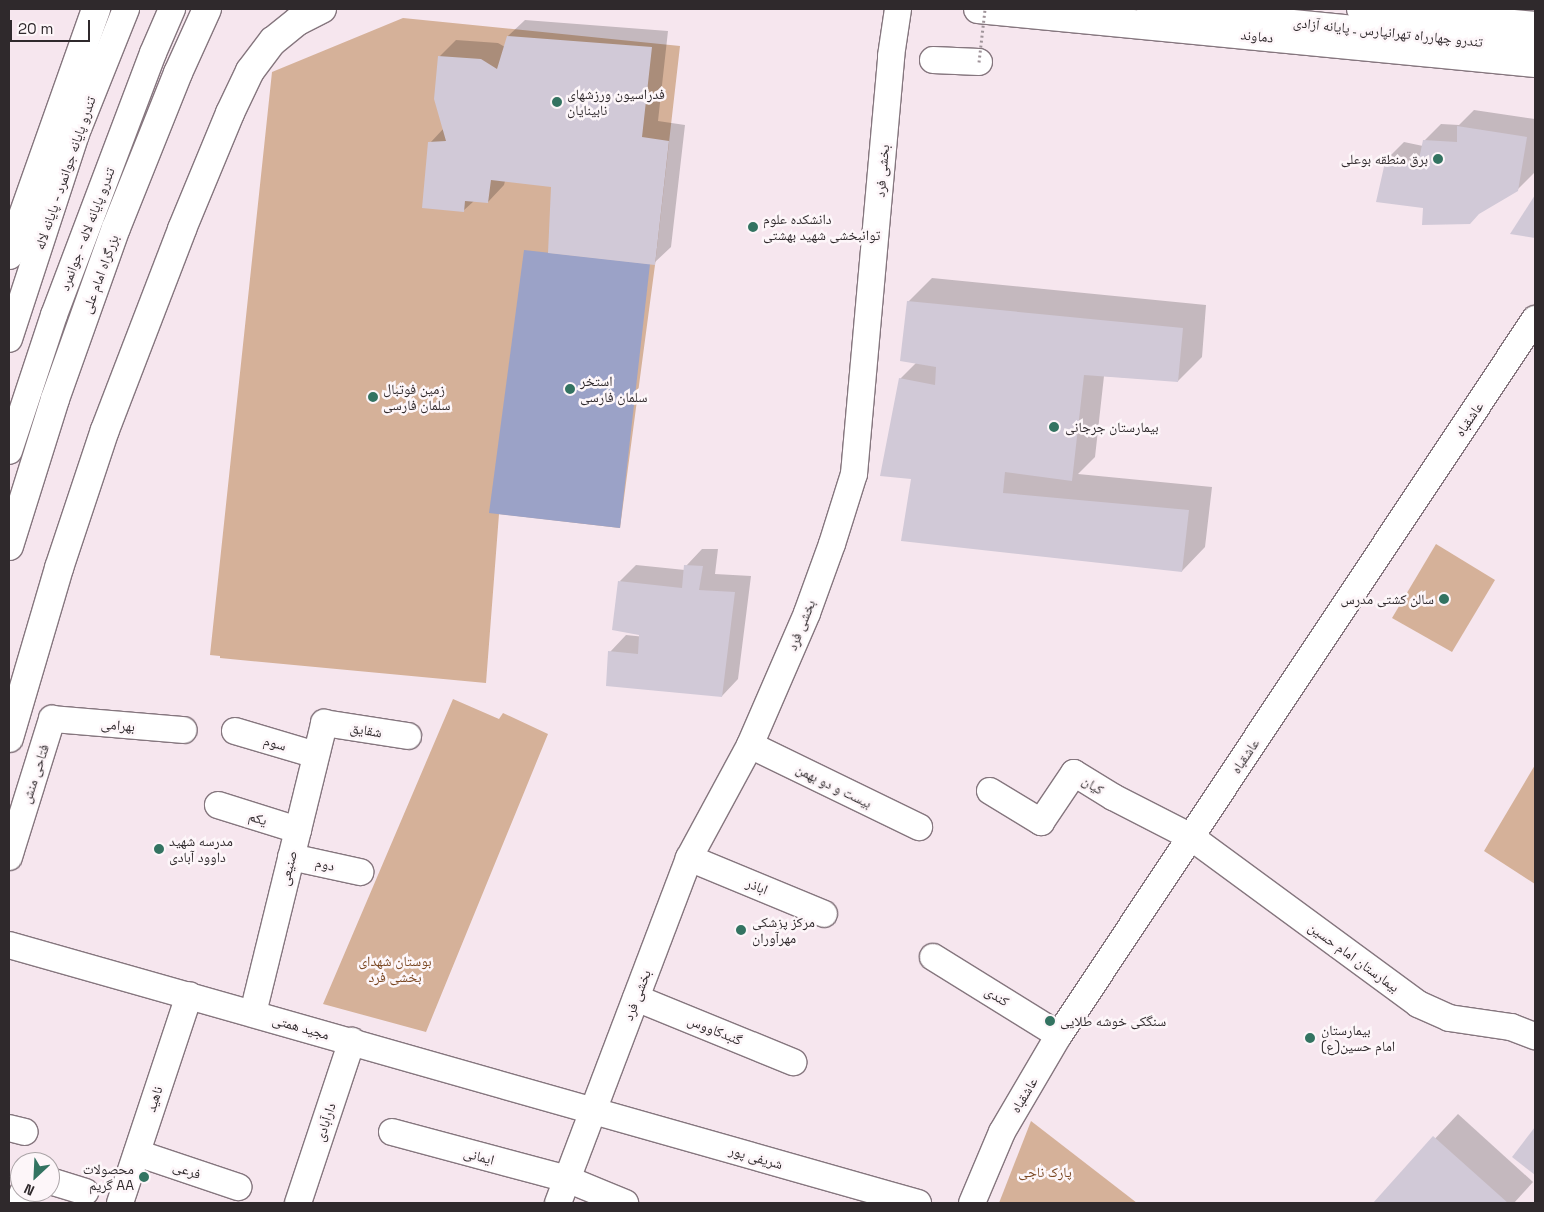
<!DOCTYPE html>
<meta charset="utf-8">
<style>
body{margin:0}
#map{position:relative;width:1544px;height:1212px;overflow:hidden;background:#f6e6ee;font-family:"Space Grotesk","Noto Naskh Arabic",sans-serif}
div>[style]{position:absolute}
.green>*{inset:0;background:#d5b199}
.water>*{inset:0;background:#9ba2c7}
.shadow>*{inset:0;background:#0003}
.building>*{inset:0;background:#d1c9d7}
.roads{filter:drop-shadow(1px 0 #85767e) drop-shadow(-1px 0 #85767e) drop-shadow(0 1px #85767e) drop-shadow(0 -1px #85767e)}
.minor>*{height:26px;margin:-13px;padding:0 13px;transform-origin:13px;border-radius:13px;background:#fff}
.major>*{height:28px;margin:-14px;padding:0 14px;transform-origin:14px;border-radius:14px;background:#fff}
.highway>*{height:28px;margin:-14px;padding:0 14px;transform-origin:14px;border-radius:14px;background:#fff}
.path-bridge>*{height:3px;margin-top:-1.5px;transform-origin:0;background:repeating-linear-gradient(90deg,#9f9399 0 2.5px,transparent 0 5px)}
.dots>*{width:14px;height:14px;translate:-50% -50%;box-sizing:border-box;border:2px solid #fdf6f9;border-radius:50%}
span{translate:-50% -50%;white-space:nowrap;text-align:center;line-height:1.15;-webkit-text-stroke:5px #fdf6f9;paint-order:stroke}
.street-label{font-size:14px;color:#2f292c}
.poi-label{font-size:14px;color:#2f292c}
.left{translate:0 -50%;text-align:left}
.right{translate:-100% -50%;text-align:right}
.park-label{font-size:14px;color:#7a4722}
.frame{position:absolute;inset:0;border:10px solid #2f292c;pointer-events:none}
.north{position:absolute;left:10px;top:1152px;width:50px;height:50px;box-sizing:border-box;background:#fdf6f9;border:1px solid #aba4a7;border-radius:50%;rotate:205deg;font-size:14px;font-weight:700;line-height:20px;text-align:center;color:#2f292c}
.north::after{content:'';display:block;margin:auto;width:18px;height:22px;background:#337361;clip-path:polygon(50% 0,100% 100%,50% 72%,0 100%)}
.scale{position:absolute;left:10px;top:20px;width:80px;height:22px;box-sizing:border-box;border:2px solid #2f292c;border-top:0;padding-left:6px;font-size:15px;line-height:18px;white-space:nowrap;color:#2f292c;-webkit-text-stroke:4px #fdf6f9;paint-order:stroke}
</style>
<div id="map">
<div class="green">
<i style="clip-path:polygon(403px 18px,680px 46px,655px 265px,620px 528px,499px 514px,486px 683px,220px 658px,220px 656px,210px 655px,272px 72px)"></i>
<i style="clip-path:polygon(1436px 544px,1495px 580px,1452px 652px,1392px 618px)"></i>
<i style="clip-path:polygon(453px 699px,499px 719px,503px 713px,548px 734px,426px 1032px,323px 1004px)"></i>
<i style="clip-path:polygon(1535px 765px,1535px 884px,1484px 851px)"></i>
<i style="clip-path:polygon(1031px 1121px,1137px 1203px,999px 1203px)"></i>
</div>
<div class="water">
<i style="clip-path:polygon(524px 250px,650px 264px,620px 528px,489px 513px)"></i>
</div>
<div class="shadow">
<i style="clip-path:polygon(525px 20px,668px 31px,658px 121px,685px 125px,671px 247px,654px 263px,552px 186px,505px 181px,504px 185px,488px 202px,474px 201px,463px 211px,430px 143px,444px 128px,439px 57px,456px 40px,498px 43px,505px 47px,508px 36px)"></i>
<i style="clip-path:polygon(1474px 110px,1535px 119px,1534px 173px,1517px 190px,1482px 211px,1424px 207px,1387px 159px,1404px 142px,1423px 146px,1424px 141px,1441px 124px,1459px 125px)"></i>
<i style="clip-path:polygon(932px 278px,1206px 305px,1202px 357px,1178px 381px,1104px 376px,1095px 457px,1078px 474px,1212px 487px,1205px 547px,1182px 571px,912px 478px,900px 379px,916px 363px,908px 302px)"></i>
<i style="clip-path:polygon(702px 549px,718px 549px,715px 574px,751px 576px,738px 679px,722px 696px,610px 652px,626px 635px,645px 637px,620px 581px,636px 565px,685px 570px,686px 566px)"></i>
<i style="clip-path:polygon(1458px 1114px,1533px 1182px,1514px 1203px,1375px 1203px)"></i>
</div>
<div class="building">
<i style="clip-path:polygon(507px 36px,652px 47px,642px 137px,669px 141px,655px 265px,548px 253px,551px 187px,491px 180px,488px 203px,465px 201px,464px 212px,422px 208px,428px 142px,446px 141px,434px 99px,438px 56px,481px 59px,497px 69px)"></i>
<i style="clip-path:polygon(1457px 126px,1527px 137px,1518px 191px,1479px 214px,1470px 224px,1422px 225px,1423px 208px,1376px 202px,1386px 158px,1418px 164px,1423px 140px,1457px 142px)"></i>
<i style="clip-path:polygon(1535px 195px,1535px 238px,1510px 234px)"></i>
<i style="clip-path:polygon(907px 301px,1183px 328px,1178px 382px,1084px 375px,1072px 481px,1005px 472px,1003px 493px,1189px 510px,1182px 572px,901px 541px,911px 479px,880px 476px,899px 378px,935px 385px,936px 367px,900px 361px)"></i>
<i style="clip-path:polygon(684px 565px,703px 566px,699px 590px,735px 592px,722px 697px,606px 686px,608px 651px,638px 654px,639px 635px,612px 630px,618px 581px,682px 588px)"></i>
<i style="clip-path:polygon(1535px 1127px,1535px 1175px,1512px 1157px)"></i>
<i style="clip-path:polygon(1433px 1136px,1508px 1203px,1373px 1203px)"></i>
</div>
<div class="roads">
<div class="minor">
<i style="left:1150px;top:9px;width:387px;rotate:5.6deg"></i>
<i style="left:1360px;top:9px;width:176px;rotate:5.2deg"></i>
<i style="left:933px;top:60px;width:46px;rotate:2.5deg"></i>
<i style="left:9px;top:339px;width:216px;rotate:-71.9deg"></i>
<i style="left:76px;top:134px;width:135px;rotate:-68.2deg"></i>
<i style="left:9px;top:451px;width:143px;rotate:-71.7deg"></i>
<i style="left:54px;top:315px;width:280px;rotate:-69.3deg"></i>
<i style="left:153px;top:53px;width:48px;rotate:-66.6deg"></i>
<i style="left:235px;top:731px;width:84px;rotate:16.5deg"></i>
<i style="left:750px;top:745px;width:188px;rotate:25.9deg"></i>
<i style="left:990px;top:791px;width:60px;rotate:31.3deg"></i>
<i style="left:1041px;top:822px;width:59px;rotate:-56deg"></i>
<i style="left:1074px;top:773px;width:46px;rotate:31.6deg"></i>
<i style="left:1113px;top:797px;width:88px;rotate:27.1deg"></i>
<i style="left:1191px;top:837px;width:282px;rotate:36.3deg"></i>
<i style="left:1418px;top:1004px;width:34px;rotate:24deg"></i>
<i style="left:1449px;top:1018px;width:63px;rotate:8.3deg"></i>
<i style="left:1511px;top:1027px;width:26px;rotate:21deg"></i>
<i style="left:218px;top:805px;width:84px;rotate:17.4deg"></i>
<i style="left:9px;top:857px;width:145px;rotate:-72.7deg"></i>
<i style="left:52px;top:719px;width:132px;rotate:4.8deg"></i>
<i style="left:291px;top:857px;width:71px;rotate:12.3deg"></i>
<i style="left:689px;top:858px;width:146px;rotate:22.5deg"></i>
<i style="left:9px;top:945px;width:945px;rotate:15.85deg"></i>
<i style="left:933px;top:957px;width:148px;rotate:31.8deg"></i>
<i style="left:636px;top:998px;width:170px;rotate:22.2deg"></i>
<i style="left:253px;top:1013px;width:299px;rotate:-76.2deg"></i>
<i style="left:324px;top:723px;width:85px;rotate:8.8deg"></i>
<i style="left:9px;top:1128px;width:16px;rotate:14deg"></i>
<i style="left:392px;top:1132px;width:181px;rotate:15deg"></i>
<i style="left:567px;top:1179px;width:63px;rotate:22.5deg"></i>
<i style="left:137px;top:1153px;width:107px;rotate:18.6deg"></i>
<i style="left:50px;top:1181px;width:37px;rotate:17deg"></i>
<i style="left:19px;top:1203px;width:12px;rotate:-70deg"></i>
<i style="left:120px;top:1203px;width:219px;rotate:-71.6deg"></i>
<i style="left:298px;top:1203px;width:171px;rotate:-71.6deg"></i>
<i style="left:558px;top:1203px;width:369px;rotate:-69.2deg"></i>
<i style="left:689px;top:858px;width:128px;rotate:-61.6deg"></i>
<i style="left:750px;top:745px;width:144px;rotate:-66.6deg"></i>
<i style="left:807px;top:613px;width:73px;rotate:-70.1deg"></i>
<i style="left:832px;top:544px;width:73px;rotate:-72.6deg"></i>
<i style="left:854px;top:474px;width:420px;rotate:-84.9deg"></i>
<i style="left:891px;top:56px;width:48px;rotate:-81.5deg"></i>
<i style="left:972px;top:1203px;width:77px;rotate:-67.1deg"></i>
<i style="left:1002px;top:1132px;width:113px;rotate:-59.6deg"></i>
<i style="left:1059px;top:1035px;width:860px;rotate:-56.38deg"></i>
</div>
<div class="major">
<i style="left:978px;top:9px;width:560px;rotate:5.54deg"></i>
<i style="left:9px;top:738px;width:177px;rotate:-73.6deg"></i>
<i style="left:59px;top:568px;width:145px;rotate:-71.6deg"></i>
<i style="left:105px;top:430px;width:215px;rotate:-69deg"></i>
<i style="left:182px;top:229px;width:126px;rotate:-67.5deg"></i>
<i style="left:230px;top:113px;width:47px;rotate:-64.5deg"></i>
<i style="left:250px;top:71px;width:38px;rotate:-53deg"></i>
<i style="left:273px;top:41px;width:32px;rotate:-39deg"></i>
<i style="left:298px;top:21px;width:27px;rotate:-27deg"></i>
</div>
<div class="highway">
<i style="left:9px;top:255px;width:261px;rotate:-70.5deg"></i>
<i style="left:9px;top:546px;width:154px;rotate:-72.6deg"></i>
<i style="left:55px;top:399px;width:182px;rotate:-70.4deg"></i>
<i style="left:116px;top:228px;width:167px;rotate:-68.2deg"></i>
<i style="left:178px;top:73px;width:70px;rotate:-65.6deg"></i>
</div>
</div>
<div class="path-bridge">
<i style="left:979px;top:62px;width:53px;rotate:-83.5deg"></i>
</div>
<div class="dots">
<i style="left:557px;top:102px;background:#337361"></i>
<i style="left:1438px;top:159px;background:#337361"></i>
<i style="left:753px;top:227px;background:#337361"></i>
<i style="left:570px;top:389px;background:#337361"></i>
<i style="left:373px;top:397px;background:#337361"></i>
<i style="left:1054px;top:427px;background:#337361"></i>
<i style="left:1444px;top:599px;background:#337361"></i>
<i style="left:159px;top:849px;background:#337361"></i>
<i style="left:741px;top:930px;background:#337361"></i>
<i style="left:1050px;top:1021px;background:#337361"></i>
<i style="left:1310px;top:1038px;background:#337361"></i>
<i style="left:144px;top:1177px;background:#337361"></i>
</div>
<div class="street-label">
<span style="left:1388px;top:32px;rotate:6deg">تندرو چهارراه تهرانپارس ـ پایانه آزادی</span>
<span style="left:1257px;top:36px;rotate:6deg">دماوند</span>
<span style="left:882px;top:171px;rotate:-85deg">بخشی فرد</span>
<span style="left:65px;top:173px;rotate:-71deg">تندرو پایانه جوانمرد - پایانه لاله</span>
<span style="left:87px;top:229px;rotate:-69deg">تندرو پایانه لاله - جوانمرد</span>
<span style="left:100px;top:274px;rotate:-70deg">بزرگراه امام علی</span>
<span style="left:1469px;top:419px;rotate:-56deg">عاشقباه</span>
<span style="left:801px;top:625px;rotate:-68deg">بخشی فرد</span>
<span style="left:118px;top:725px;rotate:5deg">بهرامی</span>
<span style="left:366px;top:730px;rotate:9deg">شقایق</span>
<span style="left:275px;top:743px;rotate:16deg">سوم</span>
<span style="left:1245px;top:756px;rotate:-56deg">عاشقباه</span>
<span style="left:35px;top:774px;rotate:-72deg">فتاحی منش</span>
<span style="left:1093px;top:785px;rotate:32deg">کیان</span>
<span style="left:834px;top:786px;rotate:26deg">بیست و دو بهمن</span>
<span style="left:258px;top:818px;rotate:17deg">یکم</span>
<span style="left:325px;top:864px;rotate:12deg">دوم</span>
<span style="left:288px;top:868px;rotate:-76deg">صنیعی</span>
<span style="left:757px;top:886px;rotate:22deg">اباذر</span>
<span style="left:1354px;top:957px;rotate:36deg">بیمارستان امام حسین</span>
<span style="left:637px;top:995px;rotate:-69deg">بخشی فرد</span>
<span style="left:997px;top:996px;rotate:32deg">کندی</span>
<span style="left:301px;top:1027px;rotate:16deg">مجید همتی</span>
<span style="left:715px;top:1030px;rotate:22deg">گنبدکاووس</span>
<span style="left:1024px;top:1095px;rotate:-59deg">عاشقباه</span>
<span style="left:154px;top:1099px;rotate:-72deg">ناهید</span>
<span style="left:325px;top:1122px;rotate:-72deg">دارآبادی</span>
<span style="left:479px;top:1156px;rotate:15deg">ایمانی</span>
<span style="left:756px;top:1157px;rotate:16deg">شریفی پور</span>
<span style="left:187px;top:1170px;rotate:19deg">فرعی</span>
</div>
<div class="poi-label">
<span class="left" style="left:567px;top:102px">فدراسیون ورزشهای<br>نابینایان</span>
<span class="right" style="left:1428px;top:159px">برق منطقه بوعلی</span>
<span class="left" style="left:763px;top:227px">دانشکده علوم<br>توانبخشی شهید بهشتی</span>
<span class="left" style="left:580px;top:389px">استخر<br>سلمان فارسی</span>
<span class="left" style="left:383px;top:397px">زمین فوتبال<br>سلمان فارسی</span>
<span class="left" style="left:1065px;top:427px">بیمارستان جرجانی</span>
<span class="right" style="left:1434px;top:599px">سالن کشتی مدرس</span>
<span class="left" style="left:169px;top:849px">مدرسه شهید<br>داوود آبادی</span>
<span class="left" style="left:752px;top:930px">مرکز پزشکی<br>مهرآوران</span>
<span class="left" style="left:1060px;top:1021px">سنگکی خوشه طلایی</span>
<span class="left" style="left:1321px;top:1038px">بیمارستان<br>امام حسین(ع)</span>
<span class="right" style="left:134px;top:1177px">محصولات<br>گریم AA</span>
</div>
<div class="park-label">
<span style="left:395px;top:969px">بوستان شهدای<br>بخشی فرد</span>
<span style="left:1045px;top:1172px">پارک ناجی</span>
</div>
<div class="frame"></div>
<div class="north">N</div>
<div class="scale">20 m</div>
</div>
